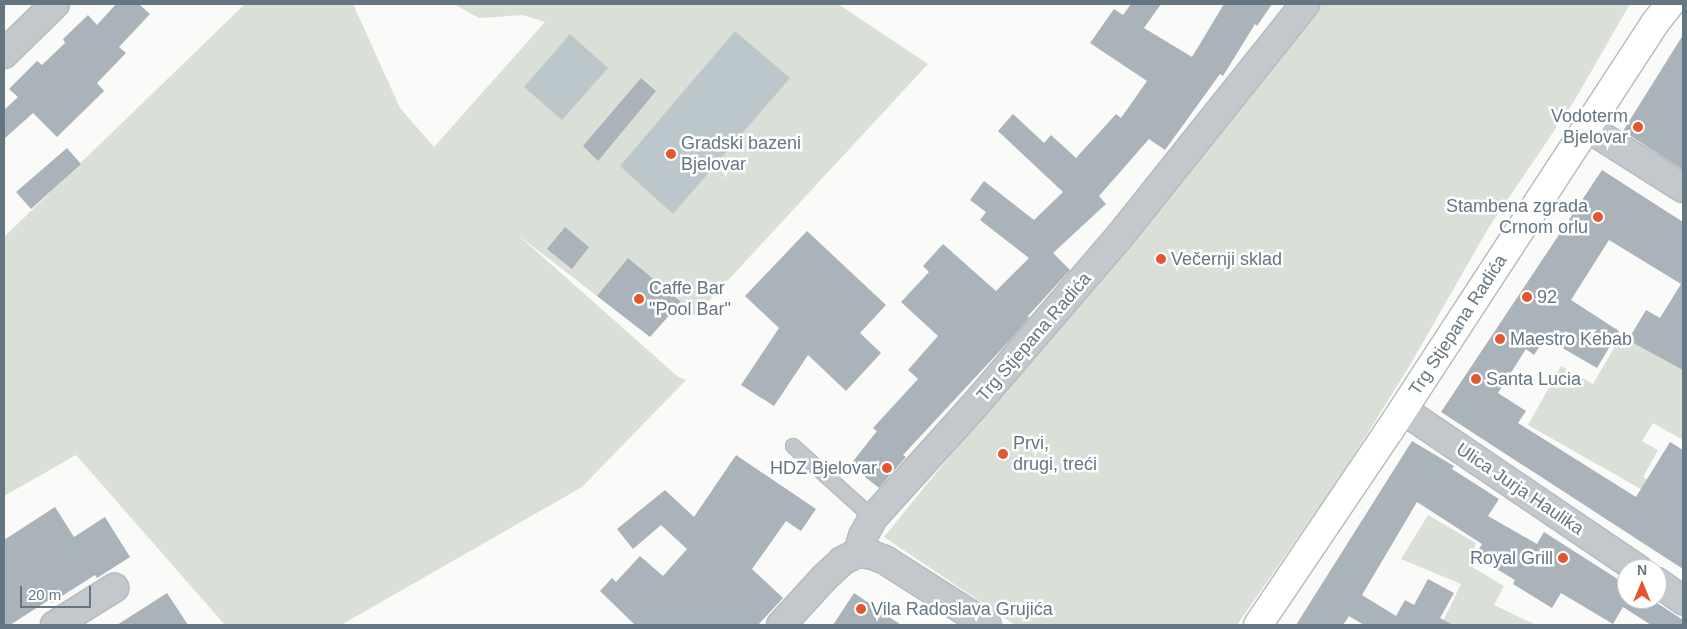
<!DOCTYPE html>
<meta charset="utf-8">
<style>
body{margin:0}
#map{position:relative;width:1687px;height:629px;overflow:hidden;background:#fafaf8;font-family:Helvetica,sans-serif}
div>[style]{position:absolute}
.green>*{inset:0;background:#dadfd7}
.water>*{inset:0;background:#bbc7cb}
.building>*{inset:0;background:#aab3b9}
.roads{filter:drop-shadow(1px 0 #b5babe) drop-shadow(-1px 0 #b5babe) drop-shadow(0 1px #b5babe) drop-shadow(0 -1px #b5babe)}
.lane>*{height:14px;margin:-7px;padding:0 7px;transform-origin:7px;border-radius:7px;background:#c3c8cc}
.street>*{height:28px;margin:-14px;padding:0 14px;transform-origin:14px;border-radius:14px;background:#c3c8cc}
.primary>*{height:28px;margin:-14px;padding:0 14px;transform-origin:14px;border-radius:14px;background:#fff}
.dots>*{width:14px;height:14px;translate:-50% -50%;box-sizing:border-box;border:2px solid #fff;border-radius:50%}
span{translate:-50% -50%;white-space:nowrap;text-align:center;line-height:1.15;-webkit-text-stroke:5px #fff;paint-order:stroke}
.poi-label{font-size:18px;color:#657683}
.right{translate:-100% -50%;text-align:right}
.left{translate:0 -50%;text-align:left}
.street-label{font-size:18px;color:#657683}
.frame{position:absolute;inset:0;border:5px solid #657683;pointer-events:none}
.north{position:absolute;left:1617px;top:559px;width:50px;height:50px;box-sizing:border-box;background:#fff;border:1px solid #c1c8cd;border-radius:50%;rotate:0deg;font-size:14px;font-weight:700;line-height:20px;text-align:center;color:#657683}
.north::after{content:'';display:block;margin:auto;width:18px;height:22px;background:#e4572e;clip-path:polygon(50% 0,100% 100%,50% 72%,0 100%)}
.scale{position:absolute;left:20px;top:586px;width:71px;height:22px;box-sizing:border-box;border:2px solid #657683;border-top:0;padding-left:6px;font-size:15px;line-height:18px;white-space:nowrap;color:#657683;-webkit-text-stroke:4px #fff;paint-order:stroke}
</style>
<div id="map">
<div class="green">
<i style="clip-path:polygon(245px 4px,353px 4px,400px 108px,434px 147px,545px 22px,523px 15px,479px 18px,454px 4px,838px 4px,928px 64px,695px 316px,628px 258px,597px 296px,517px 234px,659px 360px,678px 377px,686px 380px,582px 487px,341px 625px,225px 625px,76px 455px,4px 496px,4px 237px)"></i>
<i style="clip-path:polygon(1317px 4px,1630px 4px,1573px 103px,1489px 227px,1410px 365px,1343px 473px,1237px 625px,1015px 625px,884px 537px)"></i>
<i style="clip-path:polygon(1622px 334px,1683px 369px,1683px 440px,1653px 423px,1642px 441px,1658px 450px,1643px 477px,1664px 490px,1677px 468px,1683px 471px,1683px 497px,1676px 509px,1528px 425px,1561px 366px,1593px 384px)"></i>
<i style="clip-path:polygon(1428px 515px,1476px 543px,1469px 565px,1504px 586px,1494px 605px,1536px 625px,1441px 625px,1461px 584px,1401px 559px)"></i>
</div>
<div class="water">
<i style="clip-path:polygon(735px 31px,790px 78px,673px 214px,620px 166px)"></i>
<i style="clip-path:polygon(570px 34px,608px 68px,562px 120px,524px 87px)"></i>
</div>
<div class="building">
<i style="clip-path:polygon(116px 4px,139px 4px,150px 14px,119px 47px,126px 53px,97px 83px,104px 91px,57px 137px,33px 113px,4px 139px,4px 110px,18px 97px,9px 89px,37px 61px,42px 65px,65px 43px,63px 39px,88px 15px,97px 25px)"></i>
<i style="clip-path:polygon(1131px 4px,1161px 4px,1144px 28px,1192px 57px,1224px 4px,1272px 4px,1257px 26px,1255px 24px,1223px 76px,1220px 74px,1165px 150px,1149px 139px,1099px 196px,1106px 204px,1053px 253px,1070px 270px,1028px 316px,1029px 318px,1011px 339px,903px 455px,906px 457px,879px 488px,850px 465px,877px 431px,873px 428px,918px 379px,908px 370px,938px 336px,901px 302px,929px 272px,923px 266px,943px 244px,996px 291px,1029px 258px,980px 220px,986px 212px,970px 200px,984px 181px,1034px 220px,1063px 192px,998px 131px,1013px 114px,1044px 143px,1051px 135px,1076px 158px,1116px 114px,1121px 118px,1147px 81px,1090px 43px,1114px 9px,1123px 15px)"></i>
<i style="clip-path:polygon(1683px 35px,1683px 170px,1623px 131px)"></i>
<i style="clip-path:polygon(641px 78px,656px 91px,598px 161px,583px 146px)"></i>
<i style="clip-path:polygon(67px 148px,81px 164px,31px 209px,16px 192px)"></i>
<i style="clip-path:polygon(1602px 170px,1683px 222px,1683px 370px,1628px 340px,1646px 310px,1660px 318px,1681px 284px,1609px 240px,1571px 300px,1619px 331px,1597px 368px,1545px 338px,1534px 355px,1526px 349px,1498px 393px,1526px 411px,1518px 423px,1636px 497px,1670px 442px,1683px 450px,1683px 569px,1441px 412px)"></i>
<i style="clip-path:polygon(565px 227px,589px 247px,572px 269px,547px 249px)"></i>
<i style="clip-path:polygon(807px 231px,886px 305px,860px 333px,881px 353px,846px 391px,808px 355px,774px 406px,741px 385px,779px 328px,745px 296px)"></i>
<i style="clip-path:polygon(628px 258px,681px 302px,650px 337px,597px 296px)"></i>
<i style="clip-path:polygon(1412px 441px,1454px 466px,1452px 469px,1499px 499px,1488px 516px,1537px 544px,1544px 532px,1627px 585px,1627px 599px,1651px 599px,1683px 620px,1683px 625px,1651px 625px,1623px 607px,1613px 624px,1561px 593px,1552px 608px,1513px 584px,1515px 580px,1475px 556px,1482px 544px,1417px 502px,1362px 595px,1396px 616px,1405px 600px,1414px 605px,1428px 579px,1454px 593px,1440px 618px,1453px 625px,1364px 625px,1349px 616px,1343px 625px,1296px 625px)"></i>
<i style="clip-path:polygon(736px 455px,816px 509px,801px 531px,786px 521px,752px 569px,783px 598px,758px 625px,635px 625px,600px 591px,612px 578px,616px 582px,640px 556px,663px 576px,687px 549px,661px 525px,633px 549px,617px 529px,665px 490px,694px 517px)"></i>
<i style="clip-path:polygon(55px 507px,74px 537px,105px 517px,130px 557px,97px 578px,95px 575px,51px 603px,49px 600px,10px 625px,4px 625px,4px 540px)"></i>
<i style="clip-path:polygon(167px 593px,188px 625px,117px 625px)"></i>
<i style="clip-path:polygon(854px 593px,901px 625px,833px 625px)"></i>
</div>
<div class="roads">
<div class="lane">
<i style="left:793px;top:446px;width:108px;rotate:42deg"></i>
</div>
<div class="street">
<i style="left:4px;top:54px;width:71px;rotate:-44.4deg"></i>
<i style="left:1588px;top:128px;width:112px;rotate:32.3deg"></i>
<i style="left:1403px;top:410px;width:284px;rotate:34.1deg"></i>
<i style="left:858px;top:553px;width:18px;rotate:-74deg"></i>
<i style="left:863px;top:536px;width:21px;rotate:-61deg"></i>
<i style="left:873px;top:518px;width:151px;rotate:-48deg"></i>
<i style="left:974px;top:406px;width:223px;rotate:-49.4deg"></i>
<i style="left:1119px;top:237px;width:298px;rotate:-51.4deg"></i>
<i style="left:1657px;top:582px;width:32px;rotate:35deg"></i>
<i style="left:55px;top:625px;width:70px;rotate:-32.1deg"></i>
<i style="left:781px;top:625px;width:64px;rotate:-47.5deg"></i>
<i style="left:824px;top:578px;width:25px;rotate:-43deg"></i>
<i style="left:842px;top:561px;width:18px;rotate:-27deg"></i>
<i style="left:858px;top:553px;width:14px;rotate:8deg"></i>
<i style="left:872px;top:555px;width:14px;rotate:21deg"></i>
<i style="left:885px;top:560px;width:121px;rotate:32.5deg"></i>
</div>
<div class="primary">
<i style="left:1258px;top:625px;width:234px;rotate:-56deg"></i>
<i style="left:1389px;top:431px;width:487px;rotate:-56.9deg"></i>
<i style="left:1655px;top:23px;width:24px;rotate:-52deg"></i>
</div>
</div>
<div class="dots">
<i style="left:1638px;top:127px;background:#e4572e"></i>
<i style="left:671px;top:154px;background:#e4572e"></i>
<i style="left:1598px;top:217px;background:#e4572e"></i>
<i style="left:1161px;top:259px;background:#e4572e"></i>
<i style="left:1527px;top:297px;background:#e4572e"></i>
<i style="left:639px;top:299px;background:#e4572e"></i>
<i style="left:1500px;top:339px;background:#e4572e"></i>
<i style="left:1476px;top:379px;background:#e4572e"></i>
<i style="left:1003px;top:454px;background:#e4572e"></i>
<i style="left:887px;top:468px;background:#e4572e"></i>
<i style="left:1563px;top:558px;background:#e4572e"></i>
<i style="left:861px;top:609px;background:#e4572e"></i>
</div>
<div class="poi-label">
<span class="right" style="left:1628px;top:127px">Vodoterm<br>Bjelovar</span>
<span class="left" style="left:681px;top:154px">Gradski bazeni<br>Bjelovar</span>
<span class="right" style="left:1588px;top:217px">Stambena zgrada<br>Crnom orlu</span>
<span class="left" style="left:1171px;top:259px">Večernji sklad</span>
<span class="left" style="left:649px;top:299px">Caffe Bar<br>"Pool Bar"</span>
<span class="left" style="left:1537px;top:297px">92</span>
<span class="left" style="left:1510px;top:339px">Maestro Kebab</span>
<span class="left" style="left:1486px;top:379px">Santa Lucia</span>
<span class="left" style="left:1013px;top:454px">Prvi,<br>drugi, treći</span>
<span class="right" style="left:877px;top:468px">HDZ Bjelovar</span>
<span class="right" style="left:1553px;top:558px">Royal Grill</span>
<span class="left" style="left:871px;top:609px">Vila Radoslava Grujića</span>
</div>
<div class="street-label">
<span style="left:1458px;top:325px;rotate:-57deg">Trg Stjepana Radića</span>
<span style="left:1034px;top:337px;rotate:-49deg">Trg Stjepana Radića</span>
<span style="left:1520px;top:489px;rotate:34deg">Ulica Jurja Haulika</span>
</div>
<div class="frame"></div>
<div class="north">N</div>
<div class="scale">20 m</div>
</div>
